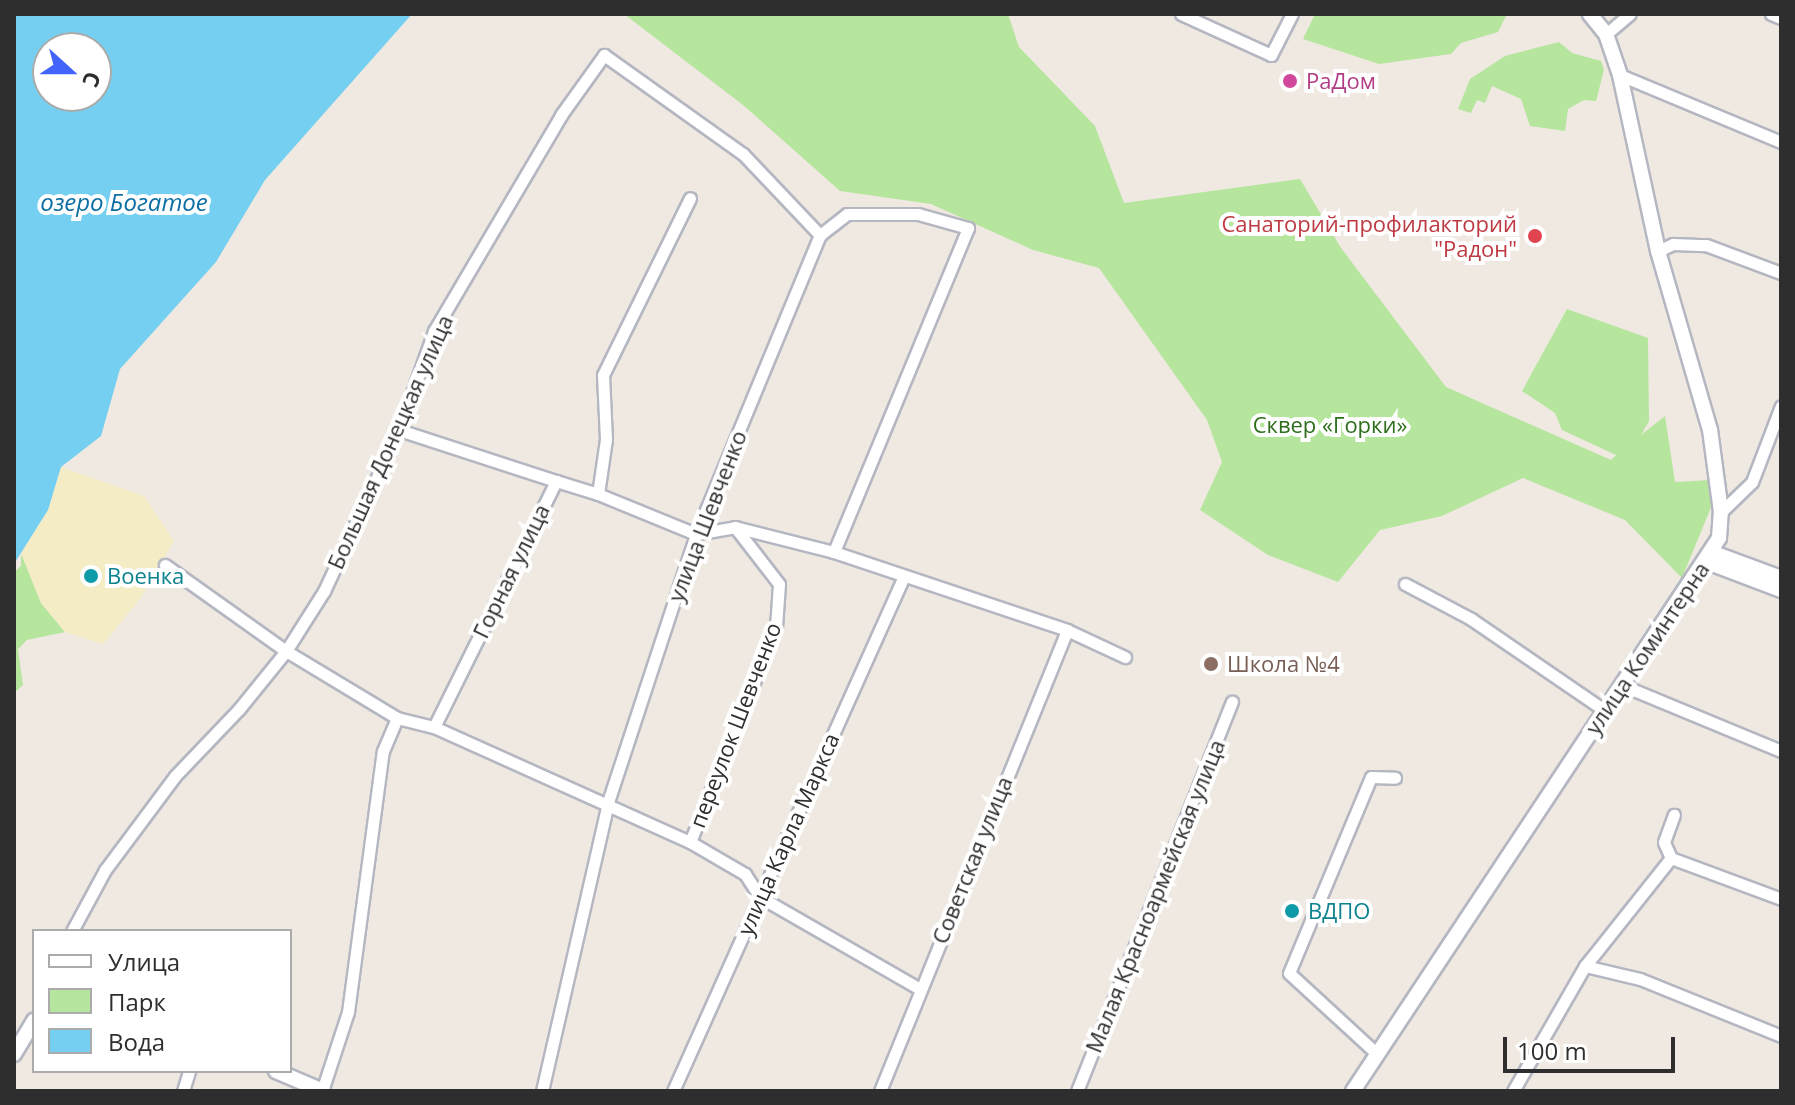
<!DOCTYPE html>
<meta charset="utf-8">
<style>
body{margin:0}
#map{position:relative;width:1795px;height:1105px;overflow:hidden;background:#efe9e1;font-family:"Open Sans",sans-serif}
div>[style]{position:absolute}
.green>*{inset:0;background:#b6e59e}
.sand>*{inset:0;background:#f3ecc5}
.water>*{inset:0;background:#75cff0}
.roads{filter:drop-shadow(2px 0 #b4b7c1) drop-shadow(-2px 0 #b4b7c1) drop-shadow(0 2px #b4b7c1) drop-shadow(0 -2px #b4b7c1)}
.minor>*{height:11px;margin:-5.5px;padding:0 5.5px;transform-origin:5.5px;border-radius:5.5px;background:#fff}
.tertiary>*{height:14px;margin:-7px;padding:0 7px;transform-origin:7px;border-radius:7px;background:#fff}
.dots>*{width:22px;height:22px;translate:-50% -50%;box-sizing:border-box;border:4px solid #fff;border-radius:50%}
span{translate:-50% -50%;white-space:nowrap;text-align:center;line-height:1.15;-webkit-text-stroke:8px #fff;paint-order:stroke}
.hotel-label{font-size:22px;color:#b23c85}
.left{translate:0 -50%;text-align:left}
.health-label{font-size:22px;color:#be3a42}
.right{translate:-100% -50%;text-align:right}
.park-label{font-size:22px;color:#2c6e1b}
.street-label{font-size:22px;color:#2e2e2e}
.culture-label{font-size:22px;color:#0d838f}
.education-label{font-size:22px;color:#785e54}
.water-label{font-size:24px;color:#0d6fa3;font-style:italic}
.frame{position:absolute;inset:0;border:16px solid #2e2e2e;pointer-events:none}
.legend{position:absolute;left:32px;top:929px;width:260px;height:144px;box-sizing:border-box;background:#fff;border:2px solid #ababab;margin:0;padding:10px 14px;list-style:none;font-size:24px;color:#2e2e2e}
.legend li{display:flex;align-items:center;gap:16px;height:40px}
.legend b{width:40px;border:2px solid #ababab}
.north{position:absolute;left:32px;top:32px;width:80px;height:80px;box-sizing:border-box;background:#fff;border:2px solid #ababab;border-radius:50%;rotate:111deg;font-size:22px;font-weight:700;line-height:32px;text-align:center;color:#2e2e2e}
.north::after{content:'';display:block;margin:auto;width:28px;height:36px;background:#4264fb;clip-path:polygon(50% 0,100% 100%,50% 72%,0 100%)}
.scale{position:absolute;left:1503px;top:1037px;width:172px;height:36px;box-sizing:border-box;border:4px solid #2e2e2e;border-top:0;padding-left:10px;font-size:24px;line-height:28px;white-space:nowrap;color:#2e2e2e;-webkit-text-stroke:6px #fff;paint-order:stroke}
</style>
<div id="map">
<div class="green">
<i style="clip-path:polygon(624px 14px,1008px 14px,1019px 47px,1095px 126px,1124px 203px,1300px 179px,1341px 248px,1446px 387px,1611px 460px,1616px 455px,1562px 430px,1555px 413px,1522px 391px,1567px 309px,1648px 338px,1649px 421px,1641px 435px,1665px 416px,1675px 482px,1711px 480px,1712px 505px,1682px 578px,1625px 520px,1523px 478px,1442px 516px,1380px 530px,1338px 582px,1268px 555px,1200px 510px,1222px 462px,1207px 420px,1099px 268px,1033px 250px,931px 204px,840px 191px,743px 105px)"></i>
<i style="clip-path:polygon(1315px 14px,1507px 14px,1498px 32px,1461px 43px,1451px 54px,1379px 64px,1303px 39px)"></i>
<i style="clip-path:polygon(1559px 42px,1572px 53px,1601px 61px,1604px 70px,1596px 101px,1584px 100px,1568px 109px,1565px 131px,1530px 126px,1521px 99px,1492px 86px,1485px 103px,1477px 100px,1471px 113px,1458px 109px,1470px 79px,1505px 56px)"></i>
<i style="clip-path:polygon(21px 553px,41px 603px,65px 632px,27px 640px,18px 649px,23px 685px,14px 693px,14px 572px,21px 566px)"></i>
</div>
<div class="sand">
<i style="clip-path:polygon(61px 467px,144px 496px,174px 541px,140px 599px,103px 644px,65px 632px,41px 603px,21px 553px,48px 510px)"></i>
</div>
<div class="water">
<i style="clip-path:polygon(evenodd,14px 14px,412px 14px,265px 180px,216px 262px,120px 369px,101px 436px,61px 467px,48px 510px,14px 564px,14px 14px,48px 48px,96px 48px,96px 96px,48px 96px,48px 48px)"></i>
</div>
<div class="roads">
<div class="minor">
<i style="left:1181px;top:14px;width:99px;rotate:24.5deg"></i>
<i style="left:1271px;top:55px;width:46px;rotate:-62.9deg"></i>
<i style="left:1771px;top:14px;width:11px;rotate:22deg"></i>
<i style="left:1606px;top:34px;width:31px;rotate:-40deg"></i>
<i style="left:1620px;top:75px;width:174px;rotate:22.6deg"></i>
<i style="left:1658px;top:251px;width:17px;rotate:-25deg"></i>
<i style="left:1673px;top:244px;width:33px;rotate:2deg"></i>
<i style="left:1706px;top:245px;width:80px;rotate:20.5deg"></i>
<i style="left:399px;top:430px;width:165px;rotate:18deg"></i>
<i style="left:598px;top:494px;width:106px;rotate:22.2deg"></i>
<i style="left:696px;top:534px;width:40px;rotate:-10deg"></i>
<i style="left:735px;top:527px;width:102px;rotate:14.2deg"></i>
<i style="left:834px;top:552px;width:246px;rotate:18.5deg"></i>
<i style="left:1067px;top:630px;width:64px;rotate:25deg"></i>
<i style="left:1721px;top:512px;width:43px;rotate:-44.1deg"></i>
<i style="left:1752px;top:482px;width:81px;rotate:-69.1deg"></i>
<i style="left:165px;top:565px;width:148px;rotate:35.4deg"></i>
<i style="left:286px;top:651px;width:130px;rotate:31.1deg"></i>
<i style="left:1405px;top:584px;width:75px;rotate:27.9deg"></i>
<i style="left:1471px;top:619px;width:161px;rotate:34.4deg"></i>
<i style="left:1624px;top:686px;width:170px;rotate:22.5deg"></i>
<i style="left:434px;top:727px;width:281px;rotate:24.2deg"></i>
<i style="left:690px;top:842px;width:64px;rotate:30.2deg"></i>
<i style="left:745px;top:874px;width:27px;rotate:57deg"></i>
<i style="left:760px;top:897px;width:185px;rotate:29.9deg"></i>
<i style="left:690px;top:842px;width:232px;rotate:-68.2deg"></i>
<i style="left:776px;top:627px;width:43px;rotate:-86deg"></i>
<i style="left:779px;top:584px;width:72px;rotate:-127.7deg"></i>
<i style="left:1671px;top:858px;width:117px;rotate:20.4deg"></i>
<i style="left:72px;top:931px;width:69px;rotate:-61.6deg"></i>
<i style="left:105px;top:870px;width:117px;rotate:-53.3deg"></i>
<i style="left:175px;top:776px;width:93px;rotate:-46.3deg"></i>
<i style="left:239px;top:709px;width:75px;rotate:-51deg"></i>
<i style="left:286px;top:651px;width:71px;rotate:-57.7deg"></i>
<i style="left:324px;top:591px;width:178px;rotate:-65deg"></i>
<i style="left:399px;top:430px;width:105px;rotate:-70.5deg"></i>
<i style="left:434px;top:331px;width:251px;rotate:-59.5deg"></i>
<i style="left:561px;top:115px;width:74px;rotate:-54.4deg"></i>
<i style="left:604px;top:55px;width:171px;rotate:35.5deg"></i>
<i style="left:743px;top:154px;width:112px;rotate:46.5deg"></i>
<i style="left:1585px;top:966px;width:57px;rotate:13.3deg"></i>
<i style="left:1640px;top:979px;width:152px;rotate:22deg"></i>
<i style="left:1376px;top:1053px;width:118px;rotate:-137.4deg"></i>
<i style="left:1289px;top:973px;width:212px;rotate:-67.3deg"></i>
<i style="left:1371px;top:777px;width:24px;rotate:2deg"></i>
<i style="left:183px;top:1091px;width:21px;rotate:-73deg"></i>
<i style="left:322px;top:1091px;width:83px;rotate:-71.8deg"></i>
<i style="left:348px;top:1012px;width:263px;rotate:-82.4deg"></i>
<i style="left:383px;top:751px;width:36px;rotate:-67deg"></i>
<i style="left:397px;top:718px;width:38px;rotate:14deg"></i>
<i style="left:434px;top:727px;width:275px;rotate:-63.6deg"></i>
<i style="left:556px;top:481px;width:44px;rotate:17.2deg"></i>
<i style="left:598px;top:494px;width:56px;rotate:-81.7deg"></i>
<i style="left:606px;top:439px;width:64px;rotate:-92.7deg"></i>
<i style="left:603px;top:375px;width:197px;rotate:-63.8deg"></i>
<i style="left:542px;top:1091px;width:296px;rotate:-77.1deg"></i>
<i style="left:608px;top:802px;width:282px;rotate:-71.8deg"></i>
<i style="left:696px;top:534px;width:324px;rotate:-67.5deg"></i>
<i style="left:820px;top:235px;width:34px;rotate:-38deg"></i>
<i style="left:847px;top:214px;width:71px"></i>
<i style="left:918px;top:214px;width:52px;rotate:15.6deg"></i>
<i style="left:968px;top:228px;width:351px;rotate:112.5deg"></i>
<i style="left:673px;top:1091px;width:564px;rotate:-65.84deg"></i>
<i style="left:880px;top:1091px;width:497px;rotate:-67.9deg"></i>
<i style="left:1077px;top:1091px;width:419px;rotate:-68.3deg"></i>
<i style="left:1513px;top:1091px;width:144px;rotate:-60.1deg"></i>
<i style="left:1585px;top:966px;width:138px;rotate:-51.5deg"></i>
<i style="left:1671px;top:858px;width:17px;rotate:-114deg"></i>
<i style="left:1664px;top:842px;width:29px;rotate:-70deg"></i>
</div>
<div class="tertiary">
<i style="left:1711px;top:552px;width:75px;rotate:20.4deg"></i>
<i style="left:1707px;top:562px;width:79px;rotate:20.7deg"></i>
<i style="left:14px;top:1054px;width:39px;rotate:-59deg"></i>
<i style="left:276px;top:1071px;width:51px;rotate:23.1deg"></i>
<i style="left:1353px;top:1091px;width:663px;rotate:-56.5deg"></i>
<i style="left:1719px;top:538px;width:26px;rotate:-86deg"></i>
<i style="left:1721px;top:512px;width:83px;rotate:-97.6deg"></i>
<i style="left:1710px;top:430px;width:186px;rotate:-106.2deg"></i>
<i style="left:1658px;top:251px;width:180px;rotate:-102.2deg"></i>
<i style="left:1620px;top:75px;width:43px;rotate:-108.9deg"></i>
<i style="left:1606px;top:34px;width:26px;rotate:-129deg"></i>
</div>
</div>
<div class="dots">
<i style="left:1290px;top:81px;background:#d1479c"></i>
<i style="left:1535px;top:236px;background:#e0444e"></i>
<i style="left:91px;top:576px;background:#0f9aa8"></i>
<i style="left:1211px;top:664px;background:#8d6e63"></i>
<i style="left:1292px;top:911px;background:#0f9aa8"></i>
</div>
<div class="hotel-label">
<span class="left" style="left:1306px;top:81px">РаДом</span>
</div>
<div class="health-label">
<span class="right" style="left:1517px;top:236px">Санаторий-профилакторий<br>"Радон"</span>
</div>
<div class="park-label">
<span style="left:1330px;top:425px">Сквер «Горки»</span>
</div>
<div class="street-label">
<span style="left:390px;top:442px;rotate:-66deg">Большая Донецкая улица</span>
<span style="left:707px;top:516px;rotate:-69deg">улица Шевченко</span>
<span style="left:511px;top:571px;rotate:-64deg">Горная улица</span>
<span style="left:1647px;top:648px;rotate:-56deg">улица Коминтерна</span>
<span style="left:735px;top:725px;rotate:-69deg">переулок Шевченко</span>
<span style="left:788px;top:834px;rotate:-66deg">улица Карла Маркса</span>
<span style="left:972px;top:860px;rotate:-68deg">Советская улица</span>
<span style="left:1155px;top:896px;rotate:-68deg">Малая Красноармейская улица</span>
</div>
<div class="culture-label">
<span class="left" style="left:107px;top:576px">Военка</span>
<span class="left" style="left:1308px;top:911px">ВДПО</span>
</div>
<div class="education-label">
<span class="left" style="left:1227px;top:664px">Школа №4</span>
</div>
<div class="water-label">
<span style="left:124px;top:202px">озеро Богатое</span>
</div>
<div class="frame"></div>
<ul class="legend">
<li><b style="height:10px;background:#fff"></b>Улица</li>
<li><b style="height:22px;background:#b6e59e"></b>Парк</li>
<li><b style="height:22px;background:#75cff0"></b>Вода</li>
</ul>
<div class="north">С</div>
<div class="scale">100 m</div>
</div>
